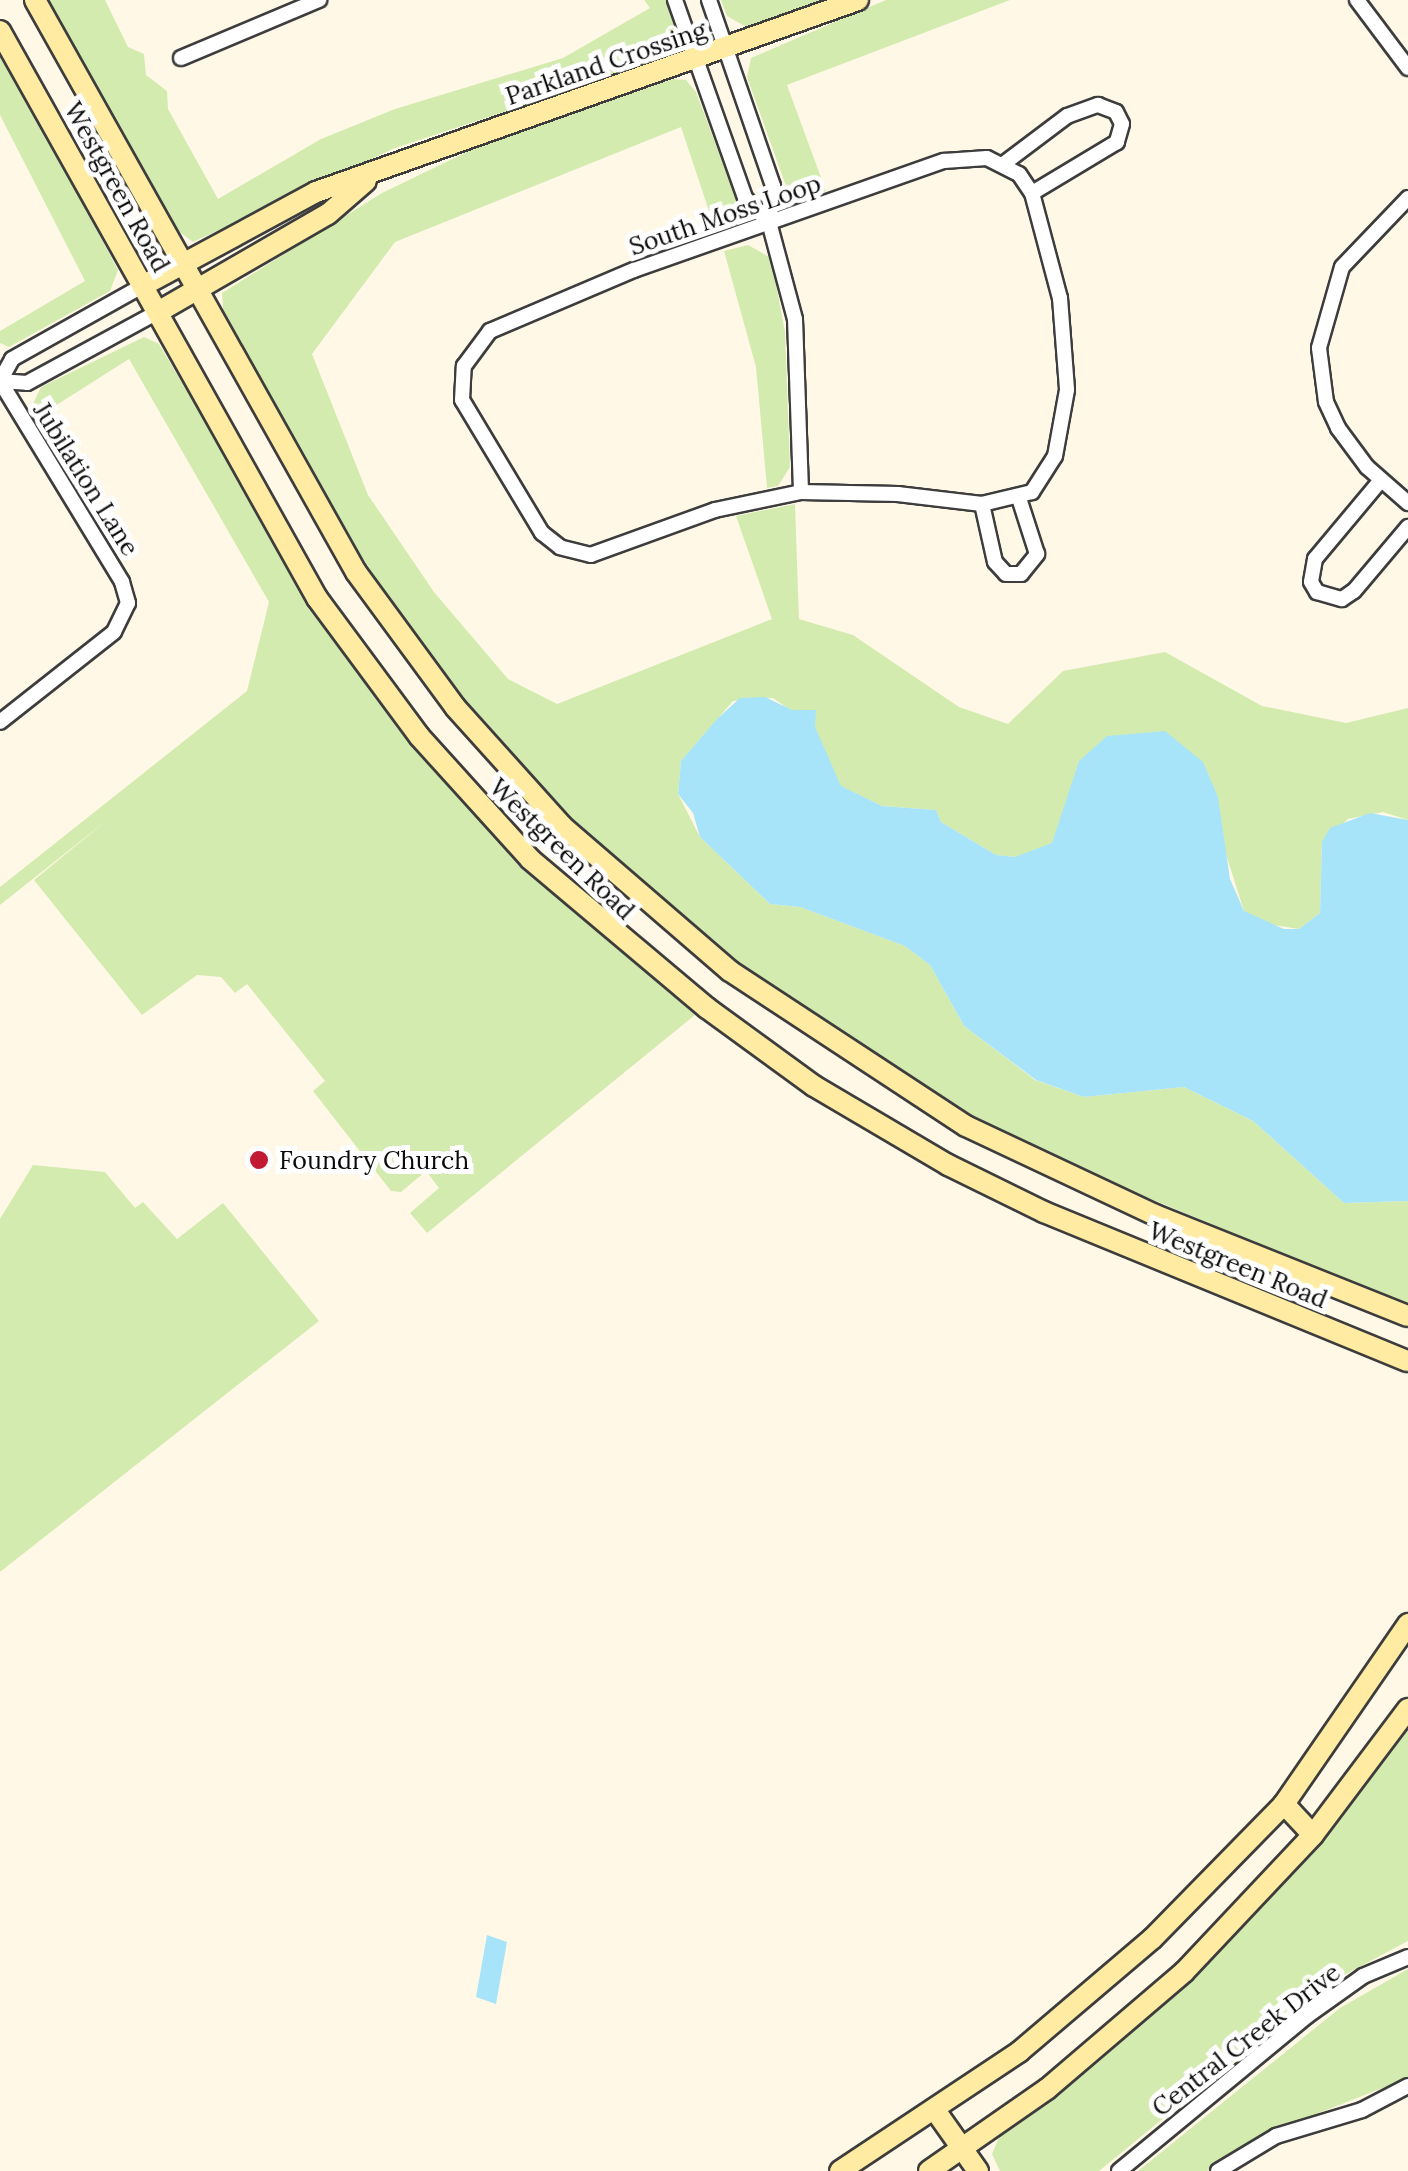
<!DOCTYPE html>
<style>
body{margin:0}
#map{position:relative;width:1408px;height:2171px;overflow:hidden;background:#fff8e7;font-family:Lora,serif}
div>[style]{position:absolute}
.green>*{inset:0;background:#d4ebaf}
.water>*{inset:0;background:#a7e4fa}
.roads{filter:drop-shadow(2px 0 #3d3d3d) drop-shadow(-2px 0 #3d3d3d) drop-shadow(0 2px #3d3d3d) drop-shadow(0 -2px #3d3d3d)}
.street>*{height:14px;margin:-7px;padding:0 7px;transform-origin:7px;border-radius:7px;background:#fff}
.secondary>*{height:20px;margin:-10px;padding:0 10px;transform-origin:10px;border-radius:10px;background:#ffeba2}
.dots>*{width:28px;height:28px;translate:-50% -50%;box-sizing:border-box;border:5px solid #fff;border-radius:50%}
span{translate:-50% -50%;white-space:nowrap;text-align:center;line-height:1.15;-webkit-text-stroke:10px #fff;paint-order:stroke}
.street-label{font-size:25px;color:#0a0a0a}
.poi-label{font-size:25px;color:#0a0a0a}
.left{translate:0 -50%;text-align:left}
</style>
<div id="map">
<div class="green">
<i style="clip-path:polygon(48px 0,105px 0,128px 47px,144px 54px,146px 75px,167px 91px,168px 109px,218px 199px,321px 139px,395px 109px,563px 58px,650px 8px,644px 0,667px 0,678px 38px,661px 60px,395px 148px,193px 242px,172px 226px)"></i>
<i style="clip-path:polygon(721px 0,827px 0,748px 28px,727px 16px)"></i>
<i style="clip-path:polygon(886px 0,1010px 0,787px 85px,826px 191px,805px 201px,796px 198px,786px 186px,747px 77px,751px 58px)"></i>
<i style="clip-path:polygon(0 49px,118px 270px,110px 291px,9px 347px,0 343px,0 331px,85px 281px,0 115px)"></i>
<i style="clip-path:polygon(673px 79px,686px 80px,696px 92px,740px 209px,737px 219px,715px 229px,681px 127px,395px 242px,312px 354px,368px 495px,434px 592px,508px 679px,557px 704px,772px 619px,736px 516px,795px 504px,799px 619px,853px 635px,959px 707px,1008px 724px,1063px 671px,1165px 652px,1262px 706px,1346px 723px,1408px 708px,1408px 820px,1383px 812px,1348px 819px,1322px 842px,1320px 913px,1299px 929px,1261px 923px,1244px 911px,1222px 842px,1076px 768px,1077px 784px,1052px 844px,1015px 857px,996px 855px,941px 822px,936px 810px,882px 806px,840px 786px,814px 727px,773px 698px,733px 701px,681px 761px,678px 794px,700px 837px,770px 904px,800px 907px,905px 946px,930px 965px,964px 1026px,1035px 1080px,1084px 1097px,1184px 1087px,1253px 1121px,1344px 1203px,1408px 1201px,1408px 1306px,1031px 1149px,961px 1112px,734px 963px,561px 809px,491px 731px,430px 658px,314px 486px,224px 321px,222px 293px,382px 193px,473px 149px)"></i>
<i style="clip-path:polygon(748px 245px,771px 258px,785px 332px,790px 467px,778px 486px,767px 488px,756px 367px,724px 251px)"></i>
<i style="clip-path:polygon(144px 337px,159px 344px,335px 641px,398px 729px,512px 856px,695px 1015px,427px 1233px,410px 1213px,439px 1188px,426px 1171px,401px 1192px,391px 1191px,313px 1091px,325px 1081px,247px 984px,235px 993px,221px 977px,197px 975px,142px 1015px,34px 880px,111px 817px,0 905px,0 887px,247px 691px,269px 602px,129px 359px,36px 418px,32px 406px,41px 387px)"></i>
<i style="clip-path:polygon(33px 1165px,105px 1172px,135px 1208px,143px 1202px,177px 1239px,223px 1203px,319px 1321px,0 1572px,0 1219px)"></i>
<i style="clip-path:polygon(1408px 1725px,1408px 1941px,1329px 1983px,1099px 2171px,1000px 2171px,992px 2154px,1001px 2133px,1192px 1979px,1324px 1837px)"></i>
<i style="clip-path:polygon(1408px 1969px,1408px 2078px,1268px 2133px,1207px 2171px,1138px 2171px,1340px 2008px)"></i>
</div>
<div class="water">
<i style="clip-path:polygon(765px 697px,792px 710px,816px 710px,815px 727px,841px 786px,882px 806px,936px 810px,941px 822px,996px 855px,1015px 857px,1052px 843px,1079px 761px,1107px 736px,1165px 731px,1203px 762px,1218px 797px,1230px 879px,1244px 911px,1284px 929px,1299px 929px,1320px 913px,1322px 842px,1330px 828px,1370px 813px,1408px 820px,1408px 1201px,1344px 1203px,1253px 1121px,1184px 1087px,1084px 1097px,1036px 1080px,964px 1026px,930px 965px,905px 946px,800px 907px,770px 904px,700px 837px,693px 813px,678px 794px,681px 761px,717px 719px,740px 698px)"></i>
<i style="clip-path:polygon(487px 1935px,507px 1942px,496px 2004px,476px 1997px)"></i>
</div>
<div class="roads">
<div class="street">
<i style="left:675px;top:0;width:210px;rotate:70.5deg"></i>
<i style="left:745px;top:198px;width:34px;rotate:45deg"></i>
<i style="left:709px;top:0;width:197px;rotate:71deg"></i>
<i style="left:773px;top:186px;width:36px;rotate:96deg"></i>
<i style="left:769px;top:222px;width:100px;rotate:75deg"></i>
<i style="left:795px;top:319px;width:173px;rotate:88deg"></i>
<i style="left:1357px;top:0;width:85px;rotate:53.1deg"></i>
<i style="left:181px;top:58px;width:150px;rotate:-22.8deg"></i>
<i style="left:987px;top:158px;width:36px;rotate:27deg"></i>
<i style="left:1019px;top:174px;width:23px;rotate:56deg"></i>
<i style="left:1032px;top:193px;width:109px;rotate:75.1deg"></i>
<i style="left:1060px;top:298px;width:92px;rotate:85.6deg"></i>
<i style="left:1067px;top:390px;width:67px;rotate:100.3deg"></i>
<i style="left:1055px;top:456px;width:43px;rotate:122.6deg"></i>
<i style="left:1032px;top:492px;width:51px;rotate:166.5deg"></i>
<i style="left:982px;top:504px;width:85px;rotate:-173.2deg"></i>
<i style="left:898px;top:494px;width:97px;rotate:-178.8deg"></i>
<i style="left:801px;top:492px;width:88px;rotate:168.2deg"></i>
<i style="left:715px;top:510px;width:132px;rotate:160.1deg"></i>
<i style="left:591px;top:555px;width:32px;rotate:-166deg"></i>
<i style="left:560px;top:547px;width:23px;rotate:-142deg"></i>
<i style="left:542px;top:533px;width:155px;rotate:-121deg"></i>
<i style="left:462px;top:400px;width:34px;rotate:-87deg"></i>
<i style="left:464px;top:366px;width:44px;rotate:-53.4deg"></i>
<i style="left:490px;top:331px;width:156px;rotate:-23deg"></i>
<i style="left:634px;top:270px;width:329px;rotate:-19.4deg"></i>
<i style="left:944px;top:161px;width:43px;rotate:-4deg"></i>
<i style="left:1002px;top:165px;width:81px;rotate:-37deg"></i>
<i style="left:1067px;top:116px;width:33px;rotate:-20deg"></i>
<i style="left:1098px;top:105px;width:19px;rotate:21deg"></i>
<i style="left:1116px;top:112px;width:13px;rotate:63deg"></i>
<i style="left:1122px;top:124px;width:19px;rotate:106deg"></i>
<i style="left:1117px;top:142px;width:99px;rotate:149deg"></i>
<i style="left:1408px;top:198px;width:95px;rotate:133.7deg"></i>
<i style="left:1342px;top:267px;width:84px;rotate:105.9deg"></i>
<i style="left:1319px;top:348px;width:54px;rotate:82.6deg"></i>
<i style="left:1326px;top:402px;width:29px;rotate:65deg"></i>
<i style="left:1338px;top:428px;width:49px;rotate:53.4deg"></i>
<i style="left:1367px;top:467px;width:55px;rotate:41.3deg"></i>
<i style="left:0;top:381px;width:235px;rotate:58.7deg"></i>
<i style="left:122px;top:582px;width:22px;rotate:74deg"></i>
<i style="left:128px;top:603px;width:32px;rotate:116deg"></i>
<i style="left:114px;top:632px;width:145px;rotate:141.7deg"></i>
<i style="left:0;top:381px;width:25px;rotate:-61deg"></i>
<i style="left:12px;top:359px;width:151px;rotate:-29.3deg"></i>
<i style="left:0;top:381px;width:27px;rotate:4deg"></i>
<i style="left:27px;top:383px;width:149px;rotate:-28.5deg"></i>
<i style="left:1381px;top:480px;width:103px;rotate:129.9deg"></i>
<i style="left:1315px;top:559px;width:23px;rotate:100deg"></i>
<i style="left:1311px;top:582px;width:12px;rotate:59deg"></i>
<i style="left:1317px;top:592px;width:26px;rotate:16deg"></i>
<i style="left:1342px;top:599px;width:14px;rotate:-34deg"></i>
<i style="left:1354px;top:591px;width:84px;rotate:-49.8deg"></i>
<i style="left:982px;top:504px;width:59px;rotate:77.4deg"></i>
<i style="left:995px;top:562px;width:16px;rotate:47deg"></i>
<i style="left:1006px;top:574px;width:15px"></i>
<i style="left:1021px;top:574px;width:26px;rotate:-51deg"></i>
<i style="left:1037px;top:554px;width:59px;rotate:-107.8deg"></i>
<i style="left:1119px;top:2171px;width:244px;rotate:-39.5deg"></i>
<i style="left:1307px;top:2016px;width:69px;rotate:-35.5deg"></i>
<i style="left:1363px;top:1976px;width:49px;rotate:-22.9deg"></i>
<i style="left:1218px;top:2171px;width:68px;rotate:-31.1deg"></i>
<i style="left:1276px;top:2136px;width:90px;rotate:-16.8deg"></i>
<i style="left:1362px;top:2110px;width:52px;rotate:-27.6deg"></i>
</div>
<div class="secondary">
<i style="left:35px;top:0;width:656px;rotate:60.7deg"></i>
<i style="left:356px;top:572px;width:167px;rotate:53.7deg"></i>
<i style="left:455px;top:707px;width:160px;rotate:48deg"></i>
<i style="left:562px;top:826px;width:222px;rotate:40.8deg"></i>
<i style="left:730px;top:971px;width:282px;rotate:33.3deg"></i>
<i style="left:966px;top:1126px;width:209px;rotate:25.2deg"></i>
<i style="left:1155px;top:1215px;width:272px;rotate:21.8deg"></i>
<i style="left:0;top:31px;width:650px;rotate:60.79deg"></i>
<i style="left:317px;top:598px;width:172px;rotate:53.5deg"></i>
<i style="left:419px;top:736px;width:166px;rotate:47.9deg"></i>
<i style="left:530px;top:859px;width:231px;rotate:40.1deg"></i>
<i style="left:707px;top:1008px;width:132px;rotate:36.1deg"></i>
<i style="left:814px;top:1086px;width:156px;rotate:30.5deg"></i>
<i style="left:948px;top:1165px;width:107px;rotate:26.1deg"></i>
<i style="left:1044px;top:1212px;width:393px;rotate:22.3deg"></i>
<i style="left:144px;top:285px;width:196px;rotate:-28.4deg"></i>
<i style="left:316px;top:192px;width:575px;rotate:-19.51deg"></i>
<i style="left:158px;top:312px;width:196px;rotate:-30deg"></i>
<i style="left:328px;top:214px;width:50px;rotate:-41deg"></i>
<i style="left:1284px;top:1804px;width:42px;rotate:46.9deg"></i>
<i style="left:937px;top:2113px;width:71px;rotate:54.7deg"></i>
<i style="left:840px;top:2171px;width:215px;rotate:-33.6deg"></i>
<i style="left:1019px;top:2052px;width:175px;rotate:-40.4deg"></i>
<i style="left:1152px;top:1939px;width:189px;rotate:-45.6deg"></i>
<i style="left:1284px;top:1804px;width:219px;rotate:-55.4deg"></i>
<i style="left:929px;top:2171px;width:144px;rotate:-34.8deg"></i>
<i style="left:1047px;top:2089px;width:180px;rotate:-40.5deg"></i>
<i style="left:1184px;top:1972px;width:188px;rotate:-46.7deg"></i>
<i style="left:1313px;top:1835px;width:158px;rotate:-53deg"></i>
</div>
</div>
<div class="dots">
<i style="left:259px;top:1160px;background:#c21a33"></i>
</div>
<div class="street-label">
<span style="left:606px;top:63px;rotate:-19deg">Parkland Crossing</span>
<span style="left:117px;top:187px;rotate:61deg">Westgreen Road</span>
<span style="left:725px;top:215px;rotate:-19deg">South Moss Loop</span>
<span style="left:86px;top:479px;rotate:58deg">Jubilation Lane</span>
<span style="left:562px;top:849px;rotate:44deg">Westgreen Road</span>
<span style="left:1238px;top:1265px;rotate:22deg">Westgreen Road</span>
<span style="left:1246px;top:2040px;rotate:-38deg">Central Creek Drive</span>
</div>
<div class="poi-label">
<span class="left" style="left:279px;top:1160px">Foundry Church</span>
</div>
</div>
